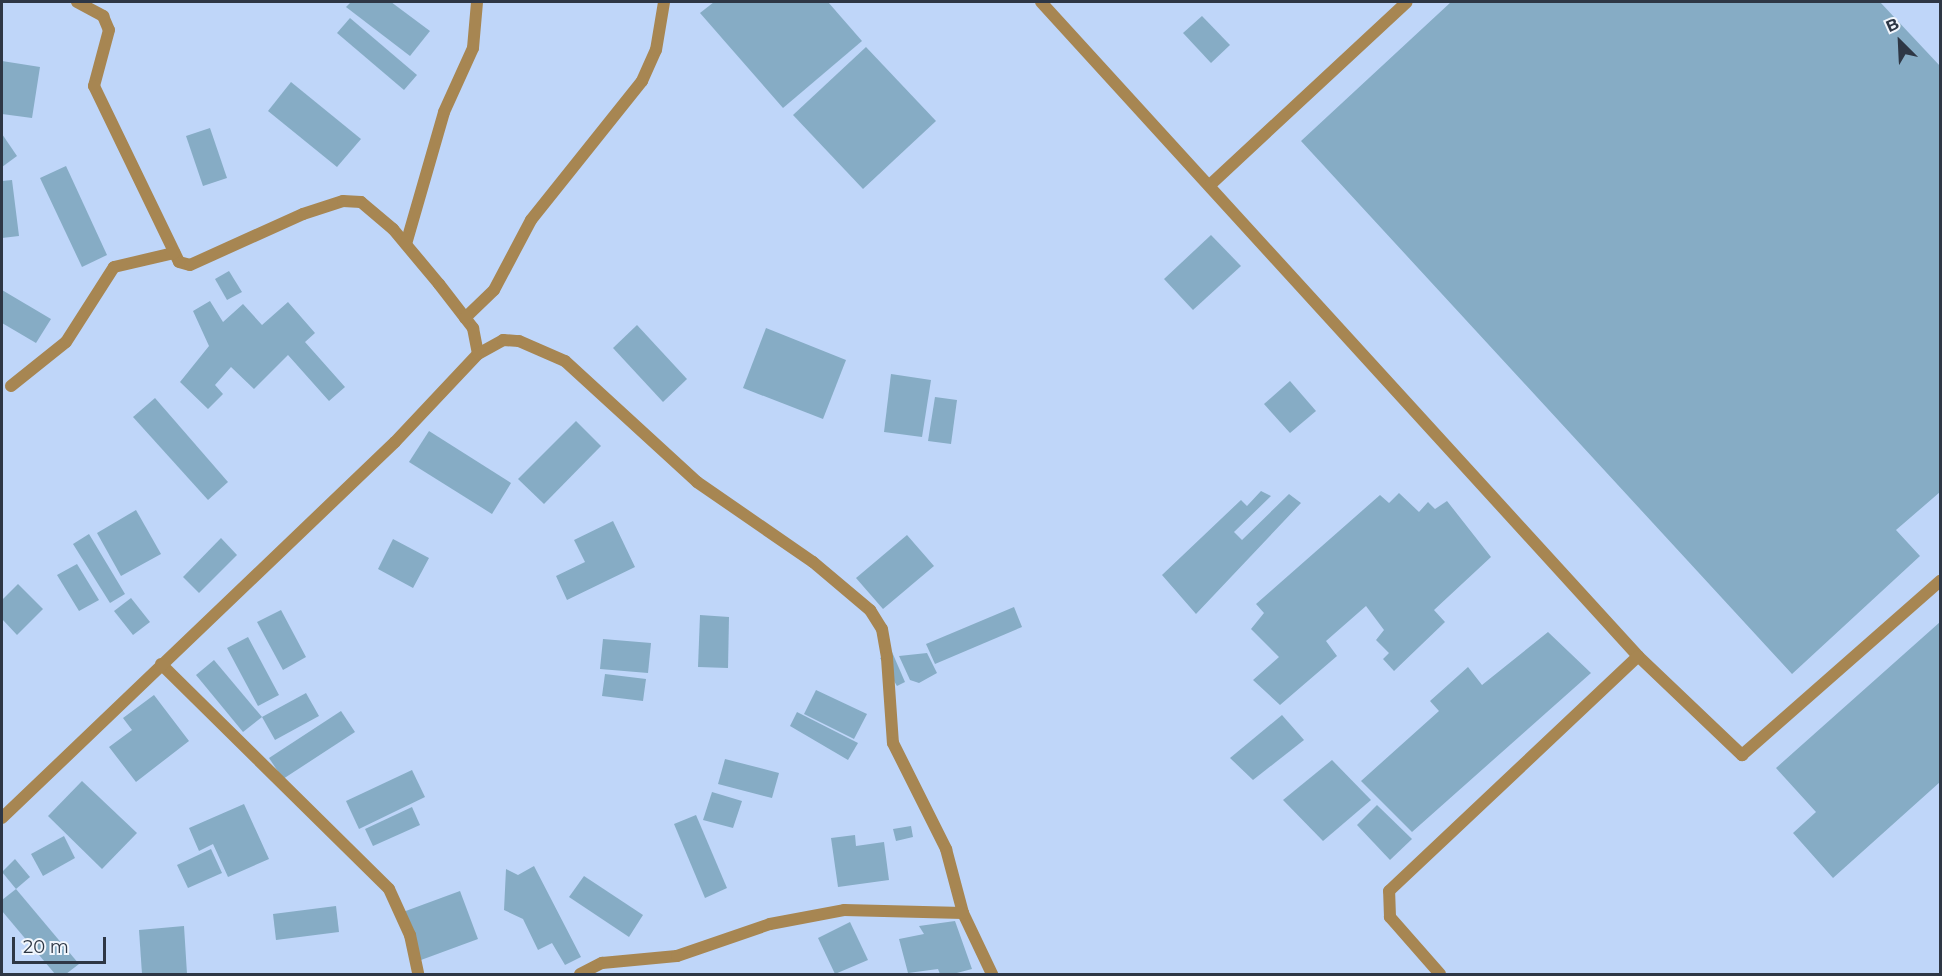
<!DOCTYPE html>
<style>
body{margin:0}
#map{position:relative;width:1942px;height:976px;overflow:hidden;background:#bfd6f9;font-family:Montserrat,sans-serif}
div>[style]{position:absolute}
.building>*{inset:0;background:#86acc5}
.service>*{height:12px;margin:-6px;padding:0 6px;transform-origin:6px;border-radius:6px;background:#a78652}
.minor>*{height:12px;margin:-6px;padding:0 6px;transform-origin:6px;border-radius:6px;background:#a78652}
span{translate:-50% -50%;white-space:nowrap;text-align:center;line-height:1.15;-webkit-text-stroke:4.5px #f1f6fd;paint-order:stroke}
.frame{position:absolute;inset:0;border:3px solid #2e3745;pointer-events:none}
.north{position:absolute;left:1870px;top:12px;width:60px;height:60px;-webkit-text-stroke:4px #f1f6fd;paint-order:stroke;rotate:336deg;font-size:16px;font-weight:700;line-height:24px;text-align:center;color:#2e3745}
.north::after{content:'';display:block;margin:auto;width:21px;height:27px;background:#2e3745;clip-path:polygon(50% 0,100% 100%,50% 72%,0 100%)}
.scale{position:absolute;left:12px;top:937px;width:94px;height:27px;box-sizing:border-box;border:3px solid #2e3745;border-top:0;padding-left:8px;font-size:18px;line-height:21px;white-space:nowrap;color:#2e3745;-webkit-text-stroke:4px #f1f6fd;paint-order:stroke}
</style>
<div id="map">
<div class="building">
<i style="clip-path:polygon(351px 2px,391px 2px,430px 31px,410px 56px,346px 7px)"></i>
<i style="clip-path:polygon(714px 2px,828px 2px,862px 41px,783px 108px,700px 13px)"></i>
<i style="clip-path:polygon(1451px 2px,1880px 2px,1940px 66px,1940px 492px,1896px 530px,1920px 556px,1792px 674px,1301px 141px)"></i>
<i style="clip-path:polygon(1202px 16px,1230px 45px,1211px 63px,1183px 33px)"></i>
<i style="clip-path:polygon(350px 18px,417px 75px,404px 90px,337px 33px)"></i>
<i style="clip-path:polygon(866px 47px,936px 121px,863px 189px,793px 115px)"></i>
<i style="clip-path:polygon(2px 61px,40px 67px,32px 118px,2px 114px)"></i>
<i style="clip-path:polygon(291px 82px,361px 139px,337px 167px,268px 111px)"></i>
<i style="clip-path:polygon(210px 128px,227px 178px,203px 186px,186px 136px)"></i>
<i style="clip-path:polygon(2px 134px,17px 156px,2px 167px)"></i>
<i style="clip-path:polygon(66px 166px,107px 255px,82px 267px,40px 178px)"></i>
<i style="clip-path:polygon(12px 180px,19px 236px,2px 238px,2px 181px)"></i>
<i style="clip-path:polygon(1211px 235px,1241px 266px,1193px 310px,1164px 279px)"></i>
<i style="clip-path:polygon(229px 271px,242px 292px,227px 300px,215px 279px)"></i>
<i style="clip-path:polygon(2px 290px,51px 319px,36px 343px,2px 323px)"></i>
<i style="clip-path:polygon(210px 301px,223px 322px,243px 304px,262px 325px,288px 302px,315px 333px,305px 342px,345px 387px,329px 401px,288px 355px,254px 389px,231px 367px,215px 385px,223px 394px,208px 409px,180px 382px,209px 346px,193px 311px)"></i>
<i style="clip-path:polygon(637px 325px,687px 379px,663px 402px,613px 348px)"></i>
<i style="clip-path:polygon(766px 328px,846px 360px,823px 419px,743px 388px)"></i>
<i style="clip-path:polygon(891px 374px,931px 380px,922px 437px,884px 432px)"></i>
<i style="clip-path:polygon(1290px 381px,1316px 411px,1290px 433px,1264px 404px)"></i>
<i style="clip-path:polygon(935px 397px,957px 400px,951px 444px,928px 441px)"></i>
<i style="clip-path:polygon(155px 398px,228px 482px,208px 500px,133px 417px)"></i>
<i style="clip-path:polygon(576px 421px,601px 446px,544px 504px,518px 479px)"></i>
<i style="clip-path:polygon(429px 431px,511px 483px,492px 514px,409px 462px)"></i>
<i style="clip-path:polygon(1261px 491px,1271px 496px,1234px 532px,1242px 540px,1289px 494px,1301px 503px,1196px 614px,1162px 575px,1241px 500px,1247px 506px)"></i>
<i style="clip-path:polygon(1399px 493px,1419px 512px,1428px 502px,1435px 509px,1447px 501px,1491px 557px,1434px 610px,1445px 622px,1394px 671px,1383px 659px,1389px 653px,1376px 640px,1384px 630px,1366px 606px,1326px 641px,1337px 656px,1280px 705px,1253px 680px,1279px 657px,1251px 629px,1264px 613px,1256px 604px,1380px 495px,1389px 503px)"></i>
<i style="clip-path:polygon(136px 510px,161px 554px,121px 576px,97px 533px)"></i>
<i style="clip-path:polygon(613px 521px,635px 567px,567px 600px,556px 576px,585px 562px,574px 540px)"></i>
<i style="clip-path:polygon(89px 534px,125px 594px,110px 603px,73px 544px)"></i>
<i style="clip-path:polygon(907px 535px,934px 566px,883px 609px,856px 578px)"></i>
<i style="clip-path:polygon(221px 538px,237px 555px,199px 593px,183px 577px)"></i>
<i style="clip-path:polygon(393px 539px,429px 558px,413px 588px,378px 569px)"></i>
<i style="clip-path:polygon(77px 564px,99px 600px,79px 611px,57px 575px)"></i>
<i style="clip-path:polygon(18px 584px,43px 609px,17px 635px,2px 619px,2px 600px)"></i>
<i style="clip-path:polygon(131px 598px,150px 622px,133px 635px,114px 611px)"></i>
<i style="clip-path:polygon(1014px 607px,1022px 627px,935px 664px,926px 644px)"></i>
<i style="clip-path:polygon(281px 610px,306px 657px,283px 670px,257px 622px)"></i>
<i style="clip-path:polygon(700px 615px,729px 617px,728px 668px,698px 667px)"></i>
<i style="clip-path:polygon(1940px 622px,1940px 782px,1833px 878px,1793px 833px,1816px 812px,1776px 768px)"></i>
<i style="clip-path:polygon(1548px 632px,1591px 673px,1412px 832px,1361px 781px,1439px 711px,1430px 701px,1468px 667px,1482px 685px)"></i>
<i style="clip-path:polygon(248px 637px,279px 695px,258px 706px,227px 648px)"></i>
<i style="clip-path:polygon(603px 639px,651px 643px,648px 673px,600px 669px)"></i>
<i style="clip-path:polygon(892px 652px,905px 682px,897px 686px,880px 658px)"></i>
<i style="clip-path:polygon(927px 653px,937px 673px,919px 683px,910px 680px,899px 656px)"></i>
<i style="clip-path:polygon(214px 660px,262px 717px,243px 732px,196px 675px)"></i>
<i style="clip-path:polygon(605px 674px,646px 679px,643px 701px,602px 696px)"></i>
<i style="clip-path:polygon(816px 690px,867px 714px,854px 739px,804px 714px)"></i>
<i style="clip-path:polygon(306px 693px,319px 716px,275px 740px,262px 717px)"></i>
<i style="clip-path:polygon(154px 695px,189px 741px,136px 782px,109px 747px,132px 730px,123px 718px)"></i>
<i style="clip-path:polygon(341px 711px,355px 732px,283px 779px,269px 758px)"></i>
<i style="clip-path:polygon(797px 712px,858px 743px,848px 760px,790px 726px)"></i>
<i style="clip-path:polygon(1282px 715px,1304px 740px,1253px 780px,1230px 758px)"></i>
<i style="clip-path:polygon(725px 759px,779px 773px,772px 798px,718px 784px)"></i>
<i style="clip-path:polygon(1332px 760px,1371px 800px,1323px 841px,1283px 800px)"></i>
<i style="clip-path:polygon(412px 770px,425px 797px,359px 829px,346px 801px)"></i>
<i style="clip-path:polygon(82px 781px,137px 833px,102px 869px,48px 816px)"></i>
<i style="clip-path:polygon(712px 792px,742px 801px,733px 828px,703px 820px)"></i>
<i style="clip-path:polygon(244px 804px,269px 859px,228px 877px,213px 844px,199px 851px,189px 828px)"></i>
<i style="clip-path:polygon(1377px 805px,1412px 839px,1390px 860px,1357px 825px)"></i>
<i style="clip-path:polygon(412px 807px,420px 825px,373px 846px,365px 829px)"></i>
<i style="clip-path:polygon(696px 815px,727px 888px,705px 898px,674px 824px)"></i>
<i style="clip-path:polygon(911px 826px,913px 837px,896px 841px,893px 829px)"></i>
<i style="clip-path:polygon(855px 835px,856px 846px,884px 842px,889px 880px,838px 887px,831px 838px)"></i>
<i style="clip-path:polygon(64px 836px,75px 858px,43px 876px,31px 854px)"></i>
<i style="clip-path:polygon(211px 849px,222px 873px,188px 888px,177px 865px)"></i>
<i style="clip-path:polygon(15px 859px,30px 877px,16px 889px,2px 872px)"></i>
<i style="clip-path:polygon(534px 866px,581px 957px,565px 965px,552px 943px,538px 950px,523px 919px,504px 910px,506px 869px,518px 875px)"></i>
<i style="clip-path:polygon(584px 876px,643px 915px,629px 937px,569px 897px)"></i>
<i style="clip-path:polygon(16px 889px,79px 964px,66px 974px,55px 974px,2px 911px,2px 900px)"></i>
<i style="clip-path:polygon(460px 891px,478px 939px,421px 960px,403px 912px)"></i>
<i style="clip-path:polygon(336px 906px,339px 932px,276px 940px,273px 914px)"></i>
<i style="clip-path:polygon(955px 921px,972px 969px,953px 974px,940px 974px,938px 969px,908px 973px,899px 939px,924px 934px,919px 926px)"></i>
<i style="clip-path:polygon(850px 922px,868px 960px,835px 974px,818px 938px)"></i>
<i style="clip-path:polygon(184px 926px,187px 974px,142px 974px,139px 930px)"></i>
</div>
<div class="service">
<i style="left:1041px;top:2px;width:886px;rotate:47.61deg"></i>
<i style="left:1638px;top:656px;width:144px;rotate:43.6deg"></i>
<i style="left:1742px;top:755px;width:264px;rotate:-41.3deg"></i>
<i style="left:1211px;top:184px;width:267px;rotate:-42.9deg"></i>
<i style="left:1440px;top:974px;width:76px;rotate:-131.3deg"></i>
<i style="left:1390px;top:917px;width:26px;rotate:-92deg"></i>
<i style="left:1389px;top:891px;width:342px;rotate:-43.3deg"></i>
</div>
<div class="minor">
<i style="left:77px;top:2px;width:30px;rotate:28deg"></i>
<i style="left:103px;top:16px;width:15px;rotate:67deg"></i>
<i style="left:109px;top:30px;width:58px;rotate:105deg"></i>
<i style="left:94px;top:86px;width:195px;rotate:64.2deg"></i>
<i style="left:179px;top:262px;width:11px;rotate:15deg"></i>
<i style="left:190px;top:265px;width:124px;rotate:-24.3deg"></i>
<i style="left:303px;top:214px;width:42px;rotate:-18deg"></i>
<i style="left:343px;top:201px;width:18px;rotate:3deg"></i>
<i style="left:361px;top:202px;width:42px;rotate:40.2deg"></i>
<i style="left:393px;top:229px;width:72px;rotate:50.1deg"></i>
<i style="left:439px;top:284px;width:56px;rotate:52.3deg"></i>
<i style="left:473px;top:328px;width:26px;rotate:79deg"></i>
<i style="left:406px;top:244px;width:137px;rotate:-73.9deg"></i>
<i style="left:444px;top:112px;width:70px;rotate:-65.6deg"></i>
<i style="left:473px;top:48px;width:46px;rotate:-85deg"></i>
<i style="left:465px;top:318px;width:40px;rotate:-44deg"></i>
<i style="left:494px;top:290px;width:79px;rotate:-62.1deg"></i>
<i style="left:531px;top:220px;width:178px;rotate:-51.4deg"></i>
<i style="left:642px;top:81px;width:34px;rotate:-66deg"></i>
<i style="left:656px;top:50px;width:49px;rotate:-80.5deg"></i>
<i style="left:11px;top:386px;width:70px;rotate:-38.7deg"></i>
<i style="left:66px;top:342px;width:89px;rotate:-57.4deg"></i>
<i style="left:114px;top:267px;width:62px;rotate:-13.1deg"></i>
<i style="left:161px;top:664px;width:320px;rotate:44.6deg"></i>
<i style="left:389px;top:889px;width:51px;rotate:65.5deg"></i>
<i style="left:410px;top:935px;width:40px;rotate:78deg"></i>
<i style="left:2px;top:818px;width:544px;rotate:-43.73deg"></i>
<i style="left:395px;top:442px;width:121px;rotate:-46.7deg"></i>
<i style="left:478px;top:354px;width:29px;rotate:-29deg"></i>
<i style="left:503px;top:340px;width:16px;rotate:4deg"></i>
<i style="left:519px;top:341px;width:50px;rotate:23.5deg"></i>
<i style="left:565px;top:361px;width:179px;rotate:42.5deg"></i>
<i style="left:697px;top:482px;width:141px;rotate:34.6deg"></i>
<i style="left:813px;top:562px;width:75px;rotate:40.1deg"></i>
<i style="left:870px;top:610px;width:22px;rotate:58deg"></i>
<i style="left:882px;top:629px;width:29px;rotate:80deg"></i>
<i style="left:887px;top:658px;width:85px;rotate:86deg"></i>
<i style="left:893px;top:743px;width:119px;rotate:63.4deg"></i>
<i style="left:946px;top:849px;width:66px;rotate:75.1deg"></i>
<i style="left:963px;top:913px;width:68px;rotate:64.6deg"></i>
<i style="left:580px;top:974px;width:25px;rotate:-27deg"></i>
<i style="left:602px;top:963px;width:75px;rotate:-5.3deg"></i>
<i style="left:677px;top:956px;width:98px;rotate:-19deg"></i>
<i style="left:770px;top:924px;width:75px;rotate:-10.7deg"></i>
<i style="left:844px;top:910px;width:119px;rotate:1.4deg"></i>
</div>
<div class="frame"></div>
<div class="north">B</div>
<div class="scale">20 m</div>
</div>
